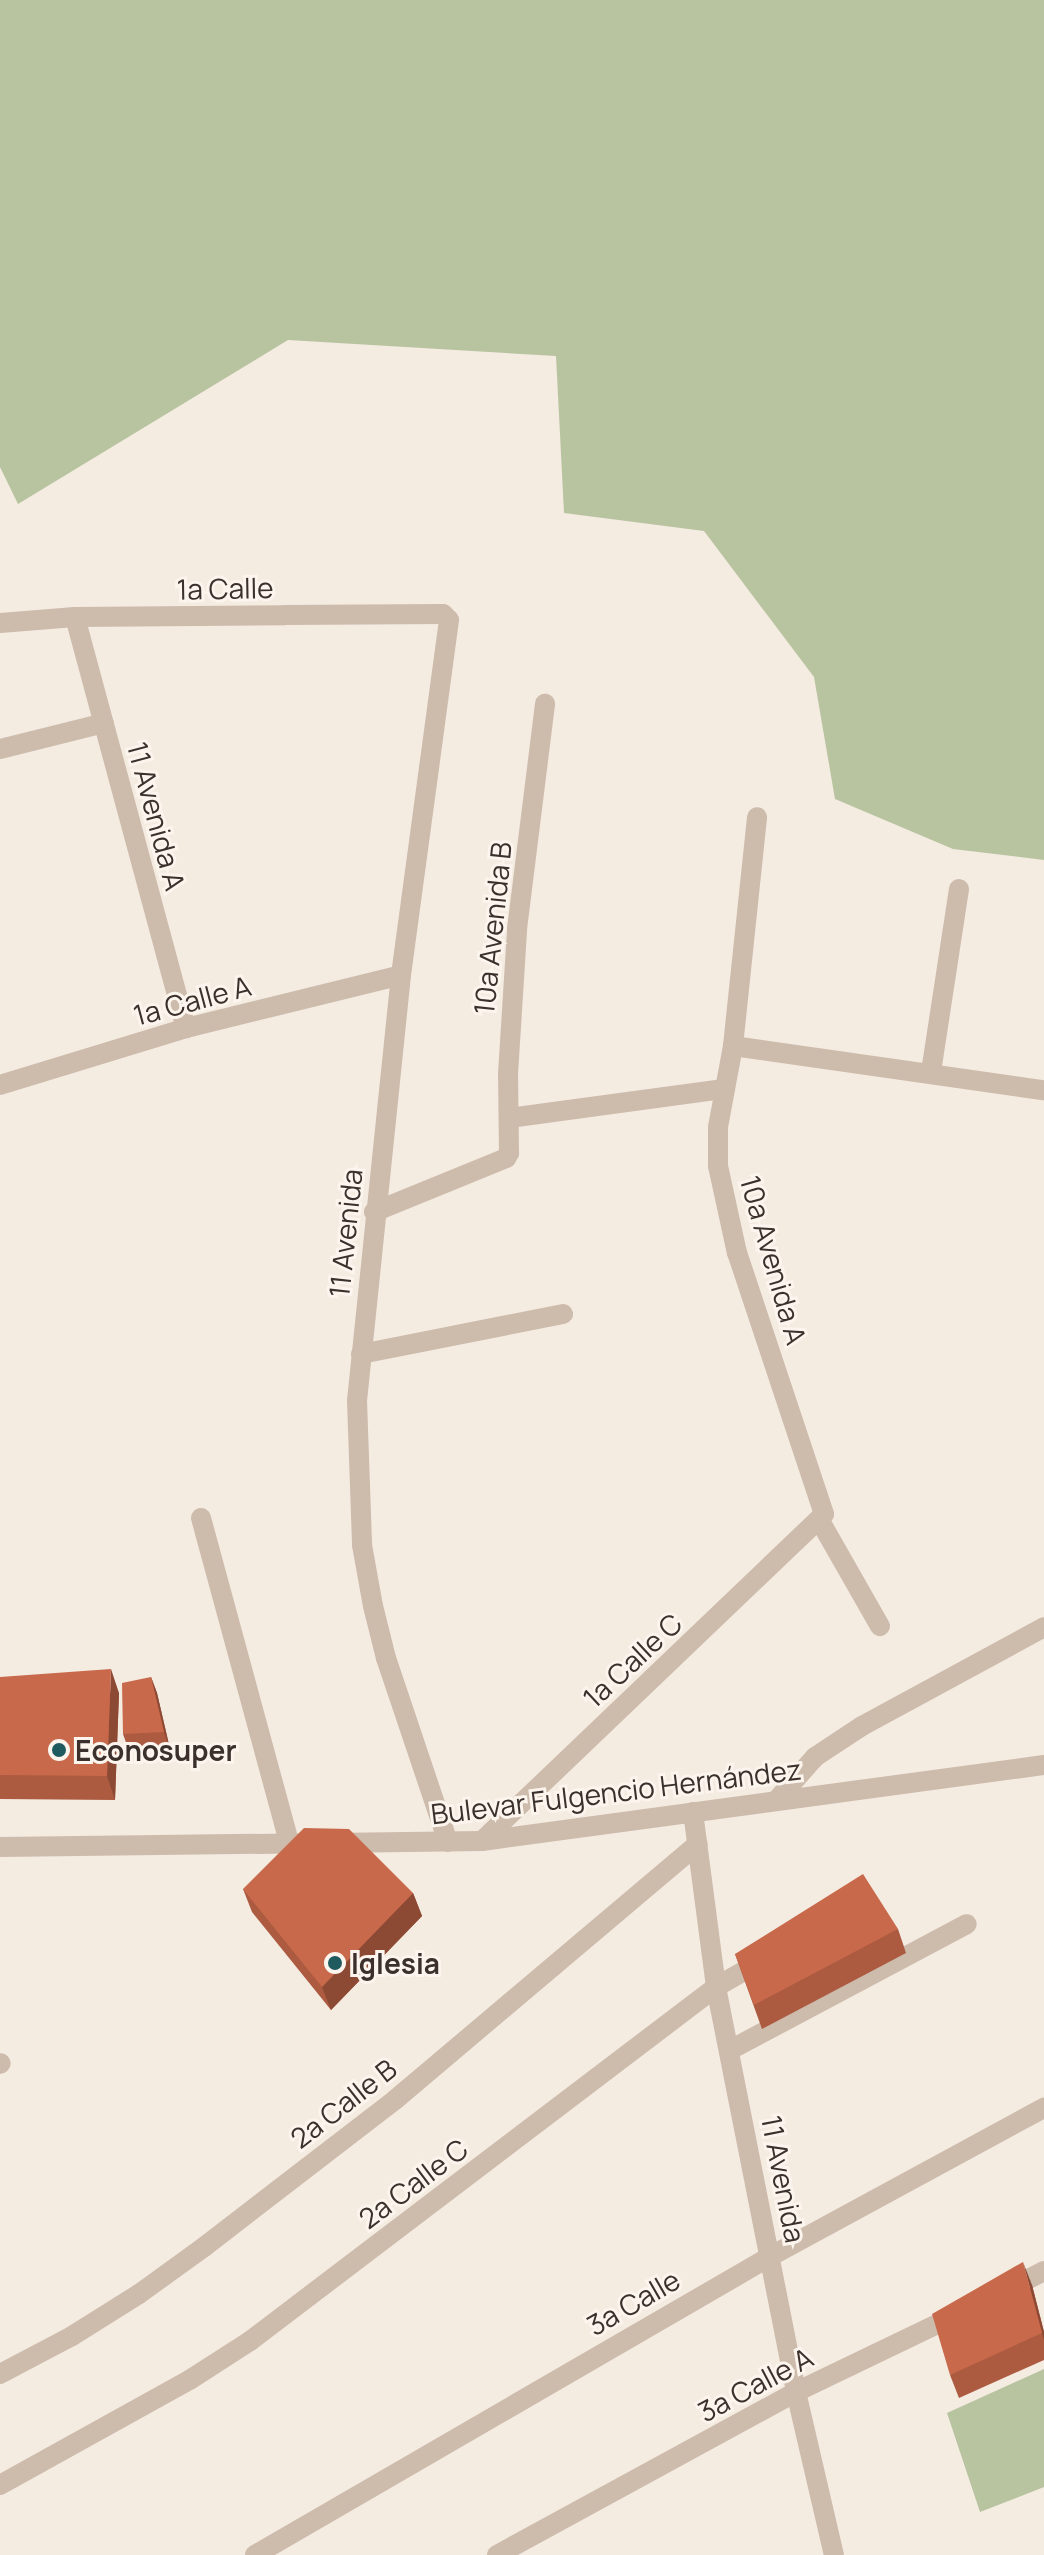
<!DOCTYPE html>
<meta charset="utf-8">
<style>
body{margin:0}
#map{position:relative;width:1044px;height:2555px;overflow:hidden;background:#f4ebe1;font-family:Manrope,sans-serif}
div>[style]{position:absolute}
.green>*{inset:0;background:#b8c4a0}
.minor>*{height:20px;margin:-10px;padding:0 10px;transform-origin:10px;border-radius:10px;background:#cdbbac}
.wall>*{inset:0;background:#ac5a40}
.shaded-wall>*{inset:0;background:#8c4a34}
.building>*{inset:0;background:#c8694b}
.dots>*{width:22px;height:22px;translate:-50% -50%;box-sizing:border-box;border:4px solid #fbf5ee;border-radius:50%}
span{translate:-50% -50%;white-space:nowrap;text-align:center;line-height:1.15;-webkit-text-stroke:6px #fbf5ee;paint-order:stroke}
.street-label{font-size:28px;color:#3b302b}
.poi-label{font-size:28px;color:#3b302b;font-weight:700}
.left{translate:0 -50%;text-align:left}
</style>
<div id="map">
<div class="green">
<i style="clip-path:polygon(0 0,1044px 0,1044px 860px,953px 849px,835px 799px,814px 677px,704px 531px,564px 513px,556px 356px,288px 340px,18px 504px,0 467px)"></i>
<i style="clip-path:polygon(1044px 2369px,1044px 2487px,980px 2512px,947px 2413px)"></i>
</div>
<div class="minor">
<i style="left:75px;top:617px;width:426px;rotate:74.9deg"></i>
<i style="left:0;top:623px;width:75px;rotate:-4.6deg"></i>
<i style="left:75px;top:617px;width:210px;rotate:-0.5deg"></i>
<i style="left:285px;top:615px;width:158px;rotate:-0.4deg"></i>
<i style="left:443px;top:614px;width:8px;rotate:45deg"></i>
<i style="left:449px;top:620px;width:358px;rotate:97.7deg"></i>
<i style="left:401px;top:975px;width:427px;rotate:95.9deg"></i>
<i style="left:357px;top:1400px;width:145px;rotate:88deg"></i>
<i style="left:362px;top:1545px;width:62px;rotate:79.8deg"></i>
<i style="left:373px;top:1606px;width:54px;rotate:76deg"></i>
<i style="left:386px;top:1658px;width:194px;rotate:71.4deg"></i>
<i style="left:0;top:749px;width:107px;rotate:-14deg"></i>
<i style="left:733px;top:1046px;width:314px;rotate:8.1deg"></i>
<i style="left:931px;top:1072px;width:185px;rotate:-81.3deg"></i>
<i style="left:0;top:1085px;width:195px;rotate:-17deg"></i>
<i style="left:186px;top:1028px;width:221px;rotate:-13.8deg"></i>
<i style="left:509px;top:1118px;width:217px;rotate:-7.7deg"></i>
<i style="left:374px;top:1212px;width:143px;rotate:-22.2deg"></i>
<i style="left:506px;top:1158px;width:6px;rotate:-59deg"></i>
<i style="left:509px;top:1153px;width:79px;rotate:-90.7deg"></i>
<i style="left:508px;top:1074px;width:145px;rotate:-86.4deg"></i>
<i style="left:517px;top:929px;width:227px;rotate:-82.9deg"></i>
<i style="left:361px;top:1354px;width:206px;rotate:-11.2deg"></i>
<i style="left:201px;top:1518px;width:337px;rotate:74.8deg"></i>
<i style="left:820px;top:1521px;width:121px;rotate:60.3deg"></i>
<i style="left:776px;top:1801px;width:59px;rotate:-48.4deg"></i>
<i style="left:815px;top:1757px;width:56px;rotate:-33.4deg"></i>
<i style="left:862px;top:1726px;width:207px;rotate:-28.5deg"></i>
<i style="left:693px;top:1812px;width:177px;rotate:82.5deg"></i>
<i style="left:716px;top:1987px;width:413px;rotate:78.8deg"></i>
<i style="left:796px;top:2392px;width:167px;rotate:76.9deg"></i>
<i style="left:482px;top:1841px;width:473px;rotate:-43.7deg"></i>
<i style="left:824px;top:1514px;width:275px;rotate:-108.4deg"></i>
<i style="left:737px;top:1253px;width:89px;rotate:-102.3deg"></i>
<i style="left:718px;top:1166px;width:39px;rotate:-90deg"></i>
<i style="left:718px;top:1127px;width:82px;rotate:-79.5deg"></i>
<i style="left:733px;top:1046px;width:230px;rotate:-84deg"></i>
<i style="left:0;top:1847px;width:482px;rotate:-0.7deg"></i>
<i style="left:482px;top:1841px;width:567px;rotate:-7.7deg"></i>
<i style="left:730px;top:2050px;width:268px;rotate:-28deg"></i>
<i style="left:0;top:2064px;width:1px;rotate:-45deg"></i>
<i style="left:1005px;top:2291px;width:44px;rotate:-27.1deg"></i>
<i style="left:0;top:2374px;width:81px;rotate:-27.8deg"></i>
<i style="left:72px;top:2336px;width:79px;rotate:-32.1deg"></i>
<i style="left:139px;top:2294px;width:80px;rotate:-35.9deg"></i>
<i style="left:204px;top:2247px;width:242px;rotate:-37.6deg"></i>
<i style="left:396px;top:2099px;width:395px;rotate:-40.2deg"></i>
<i style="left:0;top:2485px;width:218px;rotate:-29deg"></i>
<i style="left:191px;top:2379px;width:70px;rotate:-32.8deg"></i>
<i style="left:250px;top:2341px;width:585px;rotate:-37.22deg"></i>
<i style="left:716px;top:1987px;width:54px;rotate:-29.9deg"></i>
<i style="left:255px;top:2555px;width:596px;rotate:-30.09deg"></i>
<i style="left:771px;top:2256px;width:311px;rotate:-28.5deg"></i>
<i style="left:497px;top:2555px;width:341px;rotate:-28.6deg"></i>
<i style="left:796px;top:2392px;width:180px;rotate:-25.7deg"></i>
</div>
<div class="wall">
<i style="clip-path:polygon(0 1677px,119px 1693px,115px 1800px,0 1799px)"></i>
<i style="clip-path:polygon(151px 1677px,157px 1693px,170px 1749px,129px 1751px,123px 1734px)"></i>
<i style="clip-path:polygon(243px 1889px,413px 1893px,422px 1916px,331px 2010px,252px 1912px)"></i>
<i style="clip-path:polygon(898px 1929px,906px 1953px,762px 2029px,735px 1954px)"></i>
<i style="clip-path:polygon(1032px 2285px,1044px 2332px,1044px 2360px,959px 2398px,950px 2375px)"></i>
</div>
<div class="shaded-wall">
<i style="clip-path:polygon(111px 1669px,119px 1693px,115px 1800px,107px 1776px)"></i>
<i style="clip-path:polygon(151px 1677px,157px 1693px,170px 1749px,164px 1732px)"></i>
<i style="clip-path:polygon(413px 1893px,422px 1916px,331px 2010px,322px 1987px)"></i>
<i style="clip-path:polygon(1023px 2262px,1032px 2285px,1044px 2332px,1044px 2340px)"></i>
</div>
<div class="building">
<i style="clip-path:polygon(111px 1669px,107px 1776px,0 1775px,0 1677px)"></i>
<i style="clip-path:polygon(151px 1677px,164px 1732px,123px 1734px,122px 1683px)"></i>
<i style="clip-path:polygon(304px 1828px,349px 1829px,413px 1893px,322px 1987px,243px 1889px)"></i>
<i style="clip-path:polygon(863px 1874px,898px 1929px,754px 2005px,735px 1954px)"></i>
<i style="clip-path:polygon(1023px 2262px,1042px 2333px,950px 2375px,932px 2314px)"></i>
</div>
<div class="dots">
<i style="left:59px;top:1750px;background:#1f5a5e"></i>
<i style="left:335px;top:1963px;background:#1f5a5e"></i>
</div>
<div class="street-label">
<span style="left:225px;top:588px;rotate:-1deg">1a Calle</span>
<span style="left:157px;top:816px;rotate:75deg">11 Avenida A</span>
<span style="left:492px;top:928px;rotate:-84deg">10a Avenida B</span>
<span style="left:192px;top:1000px;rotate:-15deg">1a Calle A</span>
<span style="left:345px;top:1233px;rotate:-84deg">11 Avenida</span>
<span style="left:774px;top:1260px;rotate:74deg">10a Avenida A</span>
<span style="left:632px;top:1660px;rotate:-43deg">1a Calle C</span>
<span style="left:616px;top:1791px;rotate:-7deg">Bulevar Fulgencio Hernández</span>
<span style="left:343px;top:2103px;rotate:-38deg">2a Calle B</span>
<span style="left:784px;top:2179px;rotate:79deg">11 Avenida</span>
<span style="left:413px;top:2183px;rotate:-37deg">2a Calle C</span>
<span style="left:633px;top:2302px;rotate:-30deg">3a Calle</span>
<span style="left:755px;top:2384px;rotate:-28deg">3a Calle A</span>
</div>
<div class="poi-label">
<span class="left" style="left:75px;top:1750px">Econosuper</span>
<span class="left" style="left:351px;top:1963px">Iglesia</span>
</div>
</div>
